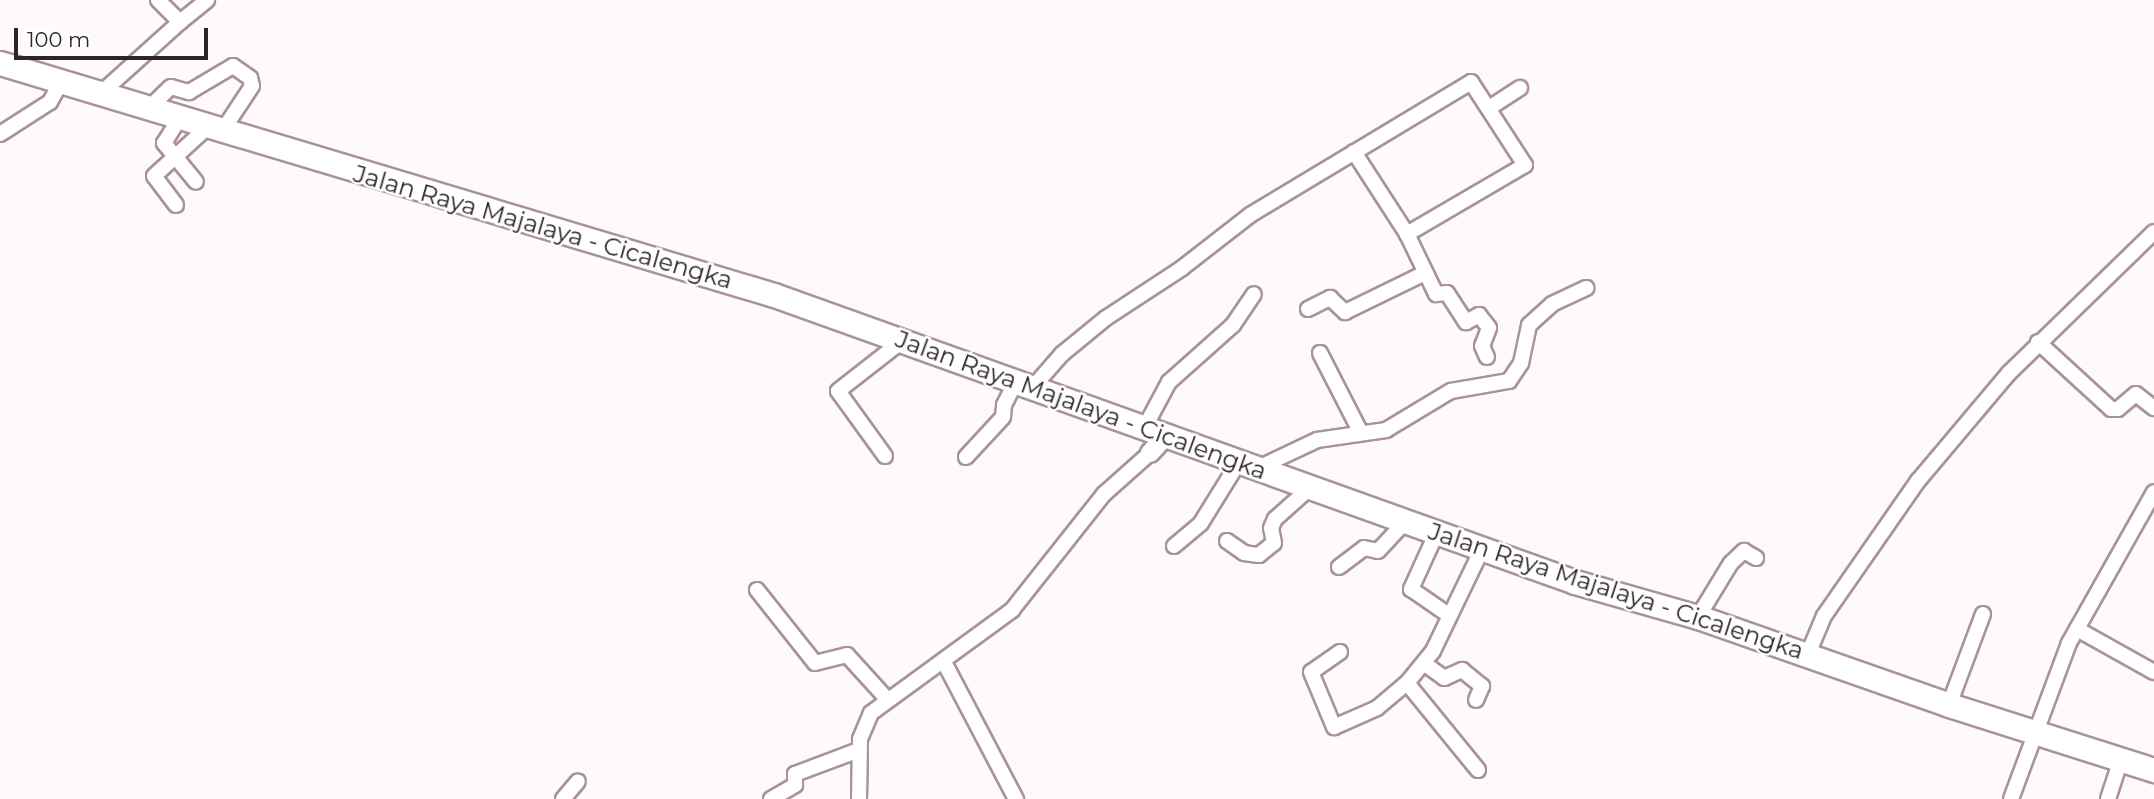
<!DOCTYPE html>
<style>
body{margin:0}
#map{position:relative;width:2154px;height:799px;overflow:hidden;background:#fef9fa;font-family:Montserrat,sans-serif}
div>[style]{position:absolute}
.roads{filter:drop-shadow(2px 0 #a99398) drop-shadow(-2px 0 #a99398) drop-shadow(0 2px #a99398) drop-shadow(0 -2px #a99398)}
.minor>*{height:14px;margin:-7px;padding:0 7px;transform-origin:7px;border-radius:7px;background:#fff}
.tertiary>*{height:18px;margin:-9px;padding:0 9px;transform-origin:9px;border-radius:9px;background:#fff}
.primary>*{height:23px;margin:-11.5px;padding:0 11.5px;transform-origin:11.5px;border-radius:11.5px;background:#fff}
span{translate:-50% -50%;white-space:nowrap;text-align:center;line-height:1.15;-webkit-text-stroke:5px #fff;paint-order:stroke}
.street-label{font-size:24px;color:#2c2426}
.scale{position:absolute;left:14px;top:28px;width:194px;height:32px;box-sizing:border-box;border:4px solid #2c2426;border-top:0;padding-left:9px;font-size:21px;line-height:24px;white-space:nowrap;color:#2c2426;-webkit-text-stroke:5px #fff;paint-order:stroke}
</style>
<div id="map">
<div class="roads">
<div class="minor">
<i style="left:180px;top:22px;width:35px;rotate:-39deg"></i>
<i style="left:100px;top:94px;width:108px;rotate:-42deg"></i>
<i style="left:180px;top:22px;width:31px;rotate:-135deg"></i>
<i style="left:149px;top:108px;width:30px;rotate:-44deg"></i>
<i style="left:171px;top:87px;width:19px;rotate:16deg"></i>
<i style="left:189px;top:92px;width:51px;rotate:-30.6deg"></i>
<i style="left:233px;top:66px;width:21px;rotate:35deg"></i>
<i style="left:250px;top:78px;width:8px;rotate:76deg"></i>
<i style="left:252px;top:86px;width:53px;rotate:123.4deg"></i>
<i style="left:1489px;top:108px;width:37px;rotate:-33deg"></i>
<i style="left:181px;top:116px;width:32px;rotate:122deg"></i>
<i style="left:164px;top:143px;width:50px;rotate:50.6deg"></i>
<i style="left:0;top:134px;width:59px;rotate:-32.6deg"></i>
<i style="left:50px;top:102px;width:23px;rotate:-61deg"></i>
<i style="left:1354px;top:152px;width:98px;rotate:57.1deg"></i>
<i style="left:1407px;top:234px;width:67px;rotate:64.2deg"></i>
<i style="left:1436px;top:294px;width:11px;rotate:-5deg"></i>
<i style="left:1447px;top:293px;width:35px;rotate:57deg"></i>
<i style="left:1466px;top:322px;width:15px;rotate:-28deg"></i>
<i style="left:1479px;top:315px;width:16px;rotate:52deg"></i>
<i style="left:1489px;top:328px;width:19px;rotate:111deg"></i>
<i style="left:1482px;top:346px;width:12px;rotate:66deg"></i>
<i style="left:176px;top:205px;width:36px;rotate:-127deg"></i>
<i style="left:154px;top:176px;width:74px;rotate:-42.3deg"></i>
<i style="left:1308px;top:309px;width:25px;rotate:-27deg"></i>
<i style="left:1330px;top:298px;width:21px;rotate:43deg"></i>
<i style="left:1345px;top:312px;width:89px;rotate:-26deg"></i>
<i style="left:2038px;top:342px;width:99px;rotate:42.5deg"></i>
<i style="left:2111px;top:409px;width:7px"></i>
<i style="left:2118px;top:409px;width:23px;rotate:-40deg"></i>
<i style="left:2136px;top:394px;width:23px;rotate:38deg"></i>
<i style="left:1320px;top:353px;width:90px;rotate:62.9deg"></i>
<i style="left:1034px;top:386px;width:43px;rotate:-48.8deg"></i>
<i style="left:1062px;top:354px;width:57px;rotate:-39.3deg"></i>
<i style="left:1106px;top:318px;width:91px;rotate:-33.3deg"></i>
<i style="left:1182px;top:268px;width:86px;rotate:-37.9deg"></i>
<i style="left:1250px;top:215px;width:258px;rotate:-31deg"></i>
<i style="left:1471px;top:82px;width:99px;rotate:57deg"></i>
<i style="left:1525px;top:165px;width:137px;rotate:149.7deg"></i>
<i style="left:1146px;top:425px;width:49px;rotate:-61.9deg"></i>
<i style="left:1169px;top:382px;width:86px;rotate:-41.7deg"></i>
<i style="left:1233px;top:325px;width:37px;rotate:-56deg"></i>
<i style="left:885px;top:456px;width:80px;rotate:-125.9deg"></i>
<i style="left:838px;top:391px;width:81px;rotate:-38deg"></i>
<i style="left:966px;top:457px;width:54px;rotate:-47.2deg"></i>
<i style="left:1003px;top:417px;width:12px;rotate:-85deg"></i>
<i style="left:1004px;top:405px;width:28px;rotate:-63deg"></i>
<i style="left:1260px;top:467px;width:63px;rotate:-25.3deg"></i>
<i style="left:1317px;top:440px;width:70px;rotate:-8.2deg"></i>
<i style="left:1386px;top:430px;width:76px;rotate:-31deg"></i>
<i style="left:1451px;top:391px;width:59px;rotate:-9.8deg"></i>
<i style="left:1509px;top:381px;width:22px;rotate:-56deg"></i>
<i style="left:1521px;top:363px;width:39px;rotate:-78deg"></i>
<i style="left:1529px;top:325px;width:31px;rotate:-42deg"></i>
<i style="left:1552px;top:304px;width:38px;rotate:-25deg"></i>
<i style="left:1437px;top:532px;width:63px;rotate:114.5deg"></i>
<i style="left:1411px;top:589px;width:44px;rotate:34.8deg"></i>
<i style="left:1227px;top:541px;width:21px;rotate:35deg"></i>
<i style="left:1244px;top:553px;width:15px;rotate:8deg"></i>
<i style="left:1259px;top:555px;width:19px;rotate:-39deg"></i>
<i style="left:1274px;top:543px;width:15px;rotate:-101deg"></i>
<i style="left:1271px;top:528px;width:10px;rotate:-66deg"></i>
<i style="left:1275px;top:519px;width:50px;rotate:-41.7deg"></i>
<i style="left:1174px;top:546px;width:35px;rotate:-40deg"></i>
<i style="left:1201px;top:523px;width:74px;rotate:-58.2deg"></i>
<i style="left:1339px;top:567px;width:31px;rotate:-37deg"></i>
<i style="left:1364px;top:548px;width:14px;rotate:12deg"></i>
<i style="left:1378px;top:551px;width:41px;rotate:-47deg"></i>
<i style="left:757px;top:590px;width:93px;rotate:51.5deg"></i>
<i style="left:815px;top:663px;width:33px;rotate:-14deg"></i>
<i style="left:847px;top:655px;width:61px;rotate:47.7deg"></i>
<i style="left:1698px;top:617px;width:63px;rotate:-58.6deg"></i>
<i style="left:1731px;top:563px;width:18px;rotate:-43deg"></i>
<i style="left:1744px;top:551px;width:14px;rotate:30deg"></i>
<i style="left:2077px;top:629px;width:88px;rotate:29.2deg"></i>
<i style="left:1340px;top:652px;width:35px;rotate:145deg"></i>
<i style="left:1311px;top:672px;width:60px;rotate:67.3deg"></i>
<i style="left:1334px;top:727px;width:47px;rotate:-23.8deg"></i>
<i style="left:1377px;top:708px;width:39px;rotate:-40deg"></i>
<i style="left:1808px;top:654px;width:41px;rotate:-67.2deg"></i>
<i style="left:1824px;top:616px;width:165px;rotate:-55.2deg"></i>
<i style="left:1918px;top:481px;width:141px;rotate:-49.9deg"></i>
<i style="left:2009px;top:373px;width:202px;rotate:-44.2deg"></i>
<i style="left:944px;top:662px;width:155px;rotate:62.3deg"></i>
<i style="left:1425px;top:664px;width:24px;rotate:36deg"></i>
<i style="left:1444px;top:678px;width:20px;rotate:-24deg"></i>
<i style="left:1462px;top:670px;width:26px;rotate:39deg"></i>
<i style="left:1482px;top:686px;width:15px;rotate:113deg"></i>
<i style="left:1949px;top:705px;width:97px;rotate:-69.5deg"></i>
<i style="left:1478px;top:770px;width:112px;rotate:-129.2deg"></i>
<i style="left:1407px;top:683px;width:41px;rotate:-50.9deg"></i>
<i style="left:1433px;top:651px;width:115px;rotate:-64.3deg"></i>
<i style="left:563px;top:799px;width:23px;rotate:-50deg"></i>
<i style="left:771px;top:799px;width:28px;rotate:-30deg"></i>
<i style="left:795px;top:785px;width:11px;rotate:-90deg"></i>
<i style="left:795px;top:774px;width:68px;rotate:-20.6deg"></i>
<i style="left:859px;top:799px;width:60px;rotate:-89deg"></i>
<i style="left:860px;top:739px;width:28px;rotate:-67deg"></i>
<i style="left:871px;top:713px;width:175px;rotate:-36.1deg"></i>
<i style="left:1012px;top:610px;width:148px;rotate:-51.6deg"></i>
<i style="left:1104px;top:494px;width:62px;rotate:-41.7deg"></i>
<i style="left:2011px;top:799px;width:166px;rotate:-69.6deg"></i>
<i style="left:2069px;top:643px;width:173px;rotate:-60.6deg"></i>
<i style="left:2108px;top:799px;width:42px;rotate:-72deg"></i>
</div>
<div class="tertiary">
<i style="left:1150px;top:453px;width:26px;rotate:-47deg"></i>
</div>
<div class="primary">
<i style="left:0;top:63px;width:808px;rotate:16.69deg"></i>
<i style="left:774px;top:295px;width:851px;rotate:19.71deg"></i>
<i style="left:1575px;top:582px;width:128px;rotate:15.9deg"></i>
<i style="left:1698px;top:617px;width:266px;rotate:19.3deg"></i>
<i style="left:1949px;top:705px;width:215px;rotate:17.6deg"></i>
</div>
</div>
<div class="street-label">
<span style="left:543px;top:227px;rotate:16deg">Jalan Raya Majalaya - Cicalengka</span>
<span style="left:1081px;top:405px;rotate:20deg">Jalan Raya Majalaya - Cicalengka</span>
<span style="left:1616px;top:591px;rotate:18deg">Jalan Raya Majalaya - Cicalengka</span>
</div>
<div class="scale">100 m</div>
</div>
